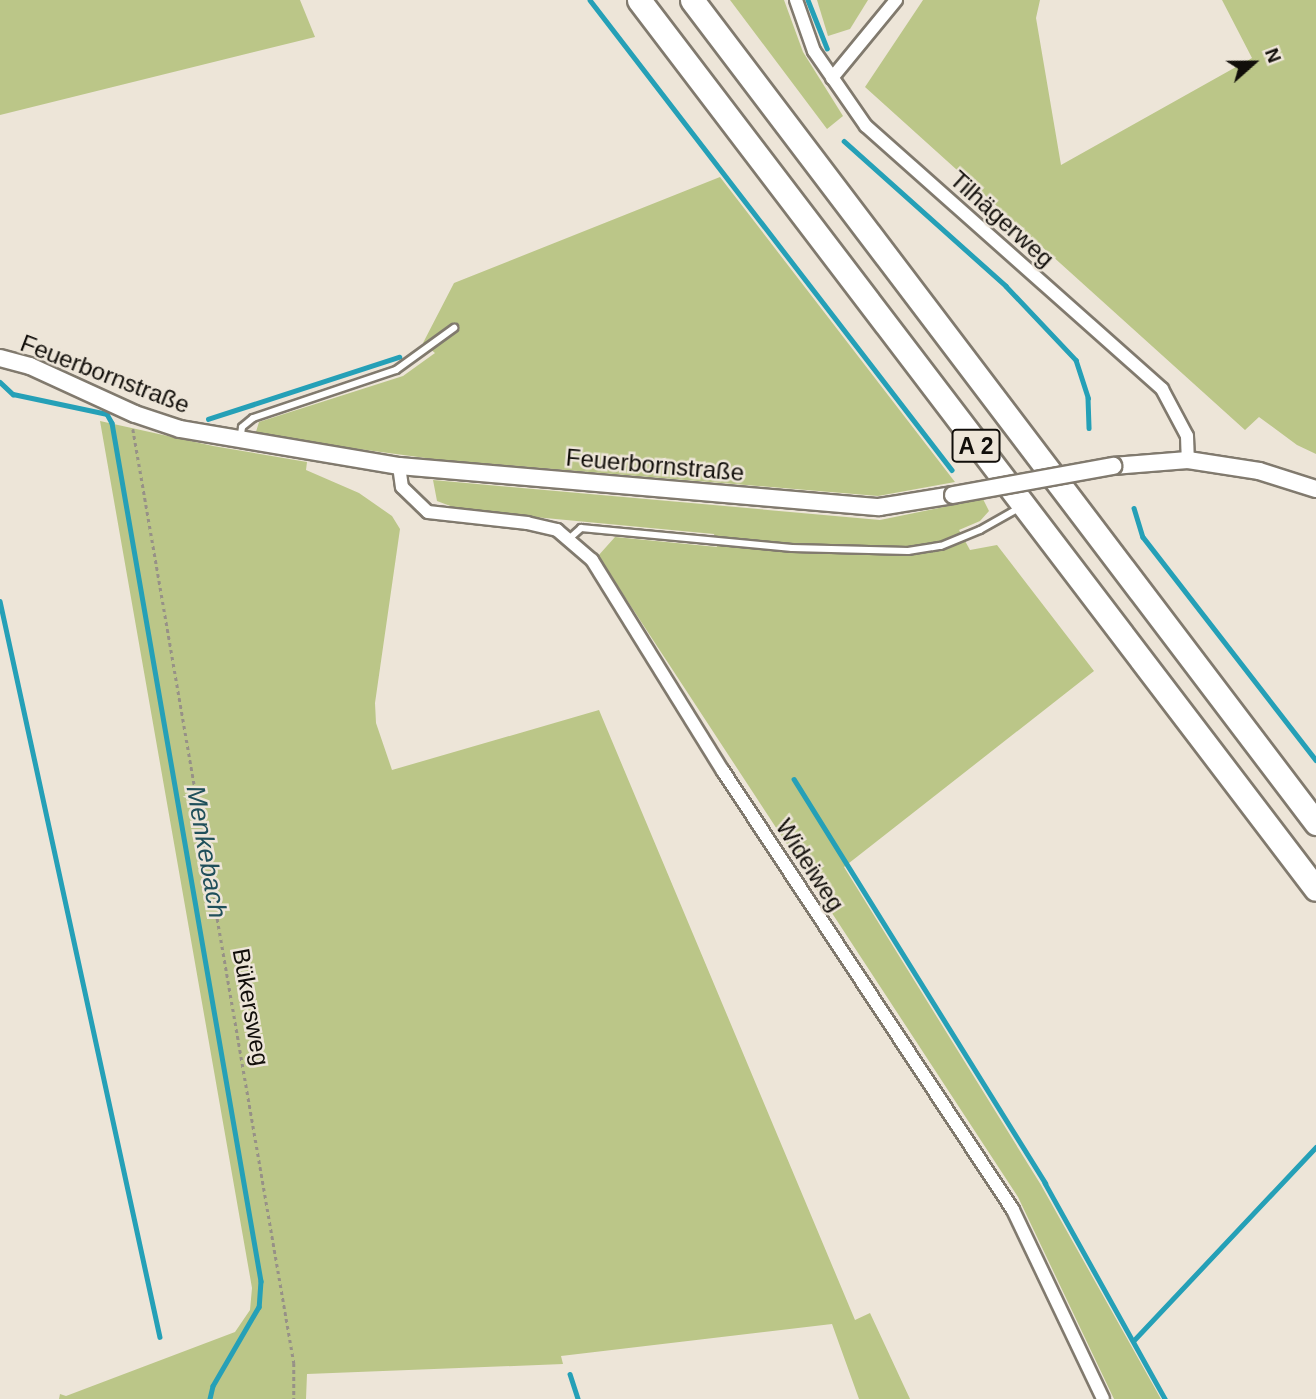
<!DOCTYPE html>
<meta charset="utf-8">
<style>
body{margin:0}
#map{position:relative;width:1316px;height:1399px;overflow:hidden;background:#ede5d8;font-family:Arial,sans-serif}
div>[style]{position:absolute}
.green>*{inset:0;background:#bbc688}
.stream>*{height:4.5px;margin:-2.25px;padding:0 2.25px;transform-origin:2.25px;border-radius:2.25px;background:#25a0b7}
.path>*{height:2.5px;margin-top:-1.25px;transform-origin:0;background:repeating-linear-gradient(90deg,#979187 0 3.5px,transparent 0 7px)}
.roads{filter:drop-shadow(2px 0 #817a6e) drop-shadow(-2px 0 #817a6e) drop-shadow(0 2px #817a6e) drop-shadow(0 -2px #817a6e)}
.service>*{height:6px;margin:-3px;padding:0 3px;transform-origin:3px;border-radius:3px;background:#fff}
.minor>*{height:12px;margin:-6px;padding:0 6px;transform-origin:6px;border-radius:6px;background:#fff}
.tertiary>*{height:16px;margin:-8px;padding:0 8px;transform-origin:8px;border-radius:8px;background:#fff}
.motorway>*{height:23px;margin:-11.5px;padding:0 11.5px;transform-origin:11.5px;border-radius:11.5px;background:#fff}
.bridges{filter:drop-shadow(2px 0 #817a6e) drop-shadow(-2px 0 #817a6e) drop-shadow(0 2px #817a6e) drop-shadow(0 -2px #817a6e)}
.tertiary-bridge>*{height:16px;margin:-8px;padding:0 8px;transform-origin:8px;border-radius:8px;background:#fff}
span{translate:-50% -50%;white-space:nowrap;text-align:center;line-height:1.15;-webkit-text-stroke:5px #ede5d8;paint-order:stroke}
.shield-label span{padding:2px 5px;background:#ede5d8;border:2px solid;border-radius:5px;-webkit-text-stroke-width:0}
.shield-label{font-size:23px;color:#110e0a;font-weight:700}
.street-label{font-size:24px;color:#110e0a}
.water-label{font-size:26px;color:#1f4f5a;font-style:italic}
.north{position:absolute;left:1218px;top:28px;width:70px;height:70px;-webkit-text-stroke:5px #ede5d8;paint-order:stroke;rotate:69deg;font-size:19px;font-weight:700;line-height:28px;text-align:center;color:#110e0a}
.north::after{content:'';display:block;margin:auto;width:24px;height:32px;background:#110e0a;clip-path:polygon(50% 0,100% 100%,50% 72%,0 100%)}
</style>
<div id="map">
<div class="green">
<i style="clip-path:polygon(0 0,300px 0,315px 37px,0 115px)"></i>
<i style="clip-path:polygon(730px 0,784px 0,803px 52px,843px 116px,827px 129px)"></i>
<i style="clip-path:polygon(817px 0,868px 0,850px 29px,828px 36px)"></i>
<i style="clip-path:polygon(923px 0,1040px 0,1036px 18px,1061px 165px,1252px 58px,1222px 0,1316px 0,1316px 454px,1297px 445px,1259px 417px,1245px 430px,865px 87px)"></i>
<i style="clip-path:polygon(720px 177px,955px 482px,878px 496px,433px 459px,255px 435px,259px 422px,403px 376px,435px 353px,423px 343px,454px 283px)"></i>
<i style="clip-path:polygon(100px 421px,213px 446px,307px 462px,306px 470px,359px 493px,392px 516px,400px 529px,375px 703px,376px 723px,392px 770px,599px 710px,855px 1320px,870px 1313px,910px 1399px,859px 1399px,832px 1324px,561px 1356px,563px 1364px,307px 1374px,306px 1399px,59px 1399px,60px 1394px,66px 1396px,235px 1332px,250px 1310px,252px 1288px)"></i>
<i style="clip-path:polygon(433px 480px,880px 520px,983px 499px,989px 511px,980px 521px,959px 530px,970px 550px,997px 545px,1094px 671px,844px 867px,1041px 1185px,1161px 1399px,1114px 1399px,1018px 1197px,598px 556px,615px 537px,717px 547px,714px 534px,461px 510px,437px 501px)"></i>
</div>
<div class="stream">
<i style="left:590px;top:0;width:593px;rotate:52.4deg"></i>
<i style="left:808px;top:0;width:52px;rotate:68.4deg"></i>
<i style="left:844px;top:141px;width:217px;rotate:41.8deg"></i>
<i style="left:1006px;top:286px;width:102px;rotate:46.6deg"></i>
<i style="left:1076px;top:360px;width:40px;rotate:72deg"></i>
<i style="left:1088px;top:398px;width:30px;rotate:88deg"></i>
<i style="left:0;top:382px;width:18px;rotate:43deg"></i>
<i style="left:13px;top:394px;width:96px;rotate:12deg"></i>
<i style="left:107px;top:414px;width:10px;rotate:61deg"></i>
<i style="left:112px;top:423px;width:871px;rotate:80.15deg"></i>
<i style="left:261px;top:1281px;width:26px;rotate:94deg"></i>
<i style="left:259px;top:1307px;width:91px;rotate:120.2deg"></i>
<i style="left:213px;top:1386px;width:13px;rotate:103deg"></i>
<i style="left:208px;top:419px;width:201px;rotate:-18deg"></i>
<i style="left:1134px;top:508px;width:30px;rotate:73deg"></i>
<i style="left:1143px;top:537px;width:282px;rotate:52.2deg"></i>
<i style="left:0;top:601px;width:753px;rotate:77.74deg"></i>
<i style="left:794px;top:779px;width:476px;rotate:58.1deg"></i>
<i style="left:1045px;top:1183px;width:247px;rotate:60.9deg"></i>
<i style="left:1134px;top:1340px;width:265px;rotate:-46.7deg"></i>
<i style="left:570px;top:1374px;width:26px;rotate:72deg"></i>
</div>
<div class="path">
<i style="left:133px;top:429px;width:948px;rotate:80.22deg"></i>
<i style="left:294px;top:1363px;width:36px;rotate:90deg"></i>
</div>
<div class="roads">
<div class="service">
<i style="left:240px;top:440px;width:13px;rotate:-81deg"></i>
<i style="left:242px;top:427px;width:14px;rotate:-39deg"></i>
<i style="left:253px;top:418px;width:151px;rotate:-18.6deg"></i>
<i style="left:396px;top:370px;width:72px;rotate:-35.9deg"></i>
<i style="left:570px;top:538px;width:15px;rotate:-42deg"></i>
<i style="left:581px;top:528px;width:212px;rotate:5.4deg"></i>
<i style="left:792px;top:548px;width:116px;rotate:1.5deg"></i>
<i style="left:908px;top:551px;width:33px;rotate:-9deg"></i>
<i style="left:941px;top:546px;width:42px;rotate:-22.3deg"></i>
<i style="left:980px;top:530px;width:45px;rotate:-29.4deg"></i>
</div>
<div class="minor">
<i style="left:796px;top:0;width:54px;rotate:70.6deg"></i>
<i style="left:814px;top:51px;width:91px;rotate:55.3deg"></i>
<i style="left:866px;top:126px;width:396px;rotate:41.6deg"></i>
<i style="left:1162px;top:389px;width:53px;rotate:62deg"></i>
<i style="left:1187px;top:436px;width:24px;rotate:88deg"></i>
<i style="left:832px;top:78px;width:101px;rotate:-50.6deg"></i>
<i style="left:399px;top:466px;width:21px;rotate:82deg"></i>
<i style="left:402px;top:487px;width:36px;rotate:44deg"></i>
<i style="left:428px;top:512px;width:100px;rotate:6.3deg"></i>
<i style="left:527px;top:523px;width:31px;rotate:13deg"></i>
<i style="left:557px;top:530px;width:46px;rotate:40.6deg"></i>
<i style="left:592px;top:560px;width:248px;rotate:58.2deg"></i>
<i style="left:723px;top:771px;width:526px;rotate:56.55deg"></i>
<i style="left:1013px;top:1210px;width:209px;rotate:64.5deg"></i>
</div>
<div class="tertiary">
<i style="left:0;top:358px;width:31px;rotate:15deg"></i>
<i style="left:30px;top:366px;width:115px;rotate:24.6deg"></i>
<i style="left:135px;top:414px;width:47px;rotate:18.4deg"></i>
<i style="left:180px;top:429px;width:222px;rotate:9.6deg"></i>
<i style="left:399px;top:466px;width:482px;rotate:4.9deg"></i>
<i style="left:879px;top:507px;width:75px;rotate:-9.2deg"></i>
<i style="left:1113px;top:466px;width:75px;rotate:-4.6deg"></i>
<i style="left:1188px;top:460px;width:72px;rotate:8.8deg"></i>
<i style="left:1259px;top:471px;width:60px;rotate:17.5deg"></i>
</div>
<div class="motorway">
<i style="left:639px;top:0;width:1117px;rotate:52.71deg"></i>
<i style="left:692px;top:0;width:1033px;rotate:52.83deg"></i>
</div>
</div>
<div class="bridges">
<div class="tertiary-bridge">
<i style="left:953px;top:495px;width:163px;rotate:-10.3deg"></i>
</div>
</div>
<div class="shield-label">
<span style="left:976px;top:446px">A 2</span>
</div>
<div class="street-label">
<span style="left:1002px;top:219px;rotate:42deg">Tilhägerweg</span>
<span style="left:105px;top:374px;rotate:21deg">Feuerbornstraße</span>
<span style="left:655px;top:465px;rotate:5deg">Feuerbornstraße</span>
<span style="left:810px;top:865px;rotate:57deg">Wideiweg</span>
<span style="left:251px;top:1007px;rotate:80deg">Bükersweg</span>
</div>
<div class="water-label">
<span style="left:206px;top:852px;rotate:80deg">Menkebach</span>
</div>
<div class="north">N</div>
</div>
